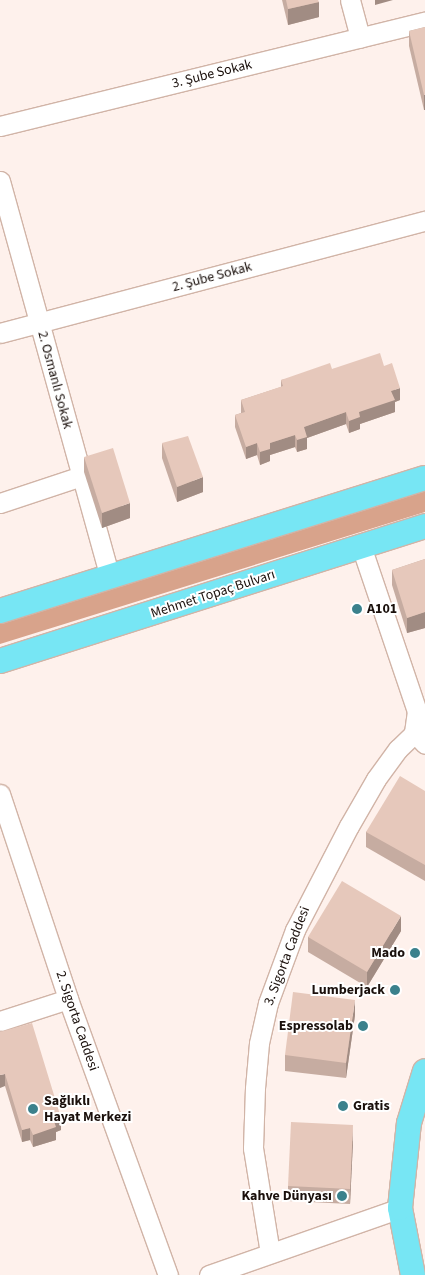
<!DOCTYPE html>
<meta charset="utf-8">
<style>
body{margin:0}
#map{position:relative;width:425px;height:1275px;overflow:hidden;background:#fef1ec;font-family:"Source Sans 3",sans-serif}
div>[style]{position:absolute}
.forest>*{inset:0;background:#d8a38b}
.roads{filter:drop-shadow(1px 0 #d1b4a7) drop-shadow(-1px 0 #d1b4a7) drop-shadow(0 1px #d1b4a7) drop-shadow(0 -1px #d1b4a7)}
.minor>*{height:19px;margin:-9.5px;padding:0 9.5px;transform-origin:9.5px;border-radius:9.5px;background:#fff}
.major>*{height:24px;margin:-12px;padding:0 12px;transform-origin:12px;border-radius:12px;background:#77e6f4}
.wall>*{inset:0;background:#c6aca1}
.shaded-wall>*{inset:0;background:#a18c83}
.building>*{inset:0;background:#e6c8bb}
.dots>*{width:14px;height:14px;translate:-50% -50%;box-sizing:border-box;border:2px solid #fff;border-radius:50%}
span{translate:-50% -50%;white-space:nowrap;text-align:center;line-height:1.15;-webkit-text-stroke:4px #fff;paint-order:stroke}
.street-label{font-size:14px;color:#1a100c}
.poi-label{font-size:14px;color:#1a100c;font-weight:700}
.left{translate:0 -50%;text-align:left}
.right{translate:-100% -50%;text-align:right}
</style>
<div id="map">
<div class="forest">
<i style="clip-path:polygon(425px 488px,425px 512px,0 644px,0 620px)"></i>
</div>
<div class="roads">
<div class="minor">
<i style="left:350px;top:0;width:39px;rotate:75deg"></i>
<i style="left:0;top:126px;width:438px;rotate:-13.8deg"></i>
<i style="left:0;top:181px;width:412px;rotate:74.5deg"></i>
<i style="left:0;top:333px;width:440px;rotate:-14.8deg"></i>
<i style="left:0;top:503px;width:85px;rotate:-18.4deg"></i>
<i style="left:361px;top:546px;width:174px;rotate:71.3deg"></i>
<i style="left:417px;top:711px;width:21px;rotate:98deg"></i>
<i style="left:414px;top:732px;width:16px;rotate:47deg"></i>
<i style="left:0;top:794px;width:216px;rotate:71.6deg"></i>
<i style="left:68px;top:999px;width:294px;rotate:70.1deg"></i>
<i style="left:0;top:1021px;width:71px;rotate:-17.9deg"></i>
<i style="left:270px;top:1253px;width:106px;rotate:-99.2deg"></i>
<i style="left:253px;top:1148px;width:60px;rotate:-88.1deg"></i>
<i style="left:255px;top:1088px;width:45px;rotate:-84.9deg"></i>
<i style="left:259px;top:1043px;width:41px;rotate:-77.3deg"></i>
<i style="left:268px;top:1003px;width:78px;rotate:-69.7deg"></i>
<i style="left:295px;top:930px;width:117px;rotate:-62.6deg"></i>
<i style="left:349px;top:826px;width:54px;rotate:-60.1deg"></i>
<i style="left:376px;top:779px;width:37px;rotate:-54deg"></i>
<i style="left:398px;top:749px;width:37px;rotate:-44deg"></i>
<i style="left:209px;top:1275px;width:202px;rotate:-19.3deg"></i>
</div>
<div class="major">
<i style="left:0;top:611px;width:445px;rotate:-17.4deg"></i>
<i style="left:0;top:661px;width:446px;rotate:-17.6deg"></i>
<i style="left:413px;top:1275px;width:68px;rotate:-101deg"></i>
<i style="left:400px;top:1208px;width:85px;rotate:-84deg"></i>
<i style="left:409px;top:1123px;width:54px;rotate:-72.9deg"></i>
</div>
</div>
<div class="wall">
<i style="clip-path:polygon(282px 0,318px 0,319px 17px,288px 25px)"></i>
<i style="clip-path:polygon(425px 27px,425px 110px,424px 110px,409px 46px,409px 31px)"></i>
<i style="clip-path:polygon(384px 366px,400px 400px,395px 402px,395px 412px,360px 424px,360px 429px,349px 433px,346px 424px,307px 438px,307px 449px,297px 452px,295px 447px,270px 455px,270px 461px,260px 465px,257px 455px,246px 459px,235px 427px,235px 415px,241px 413px,241px 400px,281px 387px,281px 380px,332px 369px)"></i>
<i style="clip-path:polygon(162px 443px,203px 492px,177px 502px,162px 458px)"></i>
<i style="clip-path:polygon(84px 457px,130px 518px,102px 528px,84px 472px)"></i>
<i style="clip-path:polygon(425px 559px,425px 628px,407px 633px,392px 585px,392px 570px)"></i>
<i style="clip-path:polygon(425px 791px,425px 881px,366px 847px,366px 832px)"></i>
<i style="clip-path:polygon(401px 931px,367px 987px,308px 952px,308px 937px)"></i>
<i style="clip-path:polygon(355px 1015px,346px 1078px,285px 1071px,285px 1055px)"></i>
<i style="clip-path:polygon(0 1032px,61px 1130px,56px 1132px,56px 1140px,33px 1147px,30px 1140px,22px 1142px,5px 1086px)"></i>
<i style="clip-path:polygon(353px 1141px,350px 1204px,288px 1201px,288px 1186px)"></i>
</div>
<div class="shaded-wall">
<i style="clip-path:polygon(375px 0,393px 0,375px 5px)"></i>
<i style="clip-path:polygon(319px 2px,319px 17px,288px 25px,288px 9px)"></i>
<i style="clip-path:polygon(424px 95px,425px 95px,425px 110px,424px 110px)"></i>
<i style="clip-path:polygon(400px 388px,400px 400px,395px 402px,395px 412px,360px 424px,360px 429px,349px 433px,349px 421px,359px 412px,391px 391px)"></i>
<i style="clip-path:polygon(346px 412px,346px 424px,307px 438px,307px 449px,297px 452px,297px 440px,304px 427px)"></i>
<i style="clip-path:polygon(295px 435px,295px 447px,270px 455px,270px 461px,260px 465px,260px 452px,270px 443px)"></i>
<i style="clip-path:polygon(257px 443px,257px 455px,246px 459px,246px 447px)"></i>
<i style="clip-path:polygon(203px 477px,203px 492px,177px 502px,177px 487px)"></i>
<i style="clip-path:polygon(130px 503px,130px 518px,102px 528px,102px 513px)"></i>
<i style="clip-path:polygon(425px 612px,425px 628px,407px 633px,407px 618px)"></i>
<i style="clip-path:polygon(401px 916px,401px 931px,367px 987px,367px 972px)"></i>
<i style="clip-path:polygon(355px 1000px,355px 1015px,346px 1078px,346px 1063px)"></i>
<i style="clip-path:polygon(5px 1074px,5px 1086px,0 1088px,0 1075px)"></i>
<i style="clip-path:polygon(61px 1118px,61px 1130px,56px 1132px,56px 1140px,33px 1147px,33px 1135px,54px 1121px)"></i>
<i style="clip-path:polygon(353px 1125px,353px 1141px,350px 1204px,350px 1189px)"></i>
<i style="clip-path:polygon(30px 1128px,30px 1140px,22px 1142px,22px 1130px)"></i>
</div>
<div class="building">
<i style="clip-path:polygon(286px 0,318px 0,319px 2px,288px 9px)"></i>
<i style="clip-path:polygon(425px 27px,425px 95px,424px 95px,409px 31px)"></i>
<i style="clip-path:polygon(380px 353px,384px 366px,392px 363px,400px 388px,391px 391px,395px 400px,359px 412px,360px 417px,349px 421px,346px 412px,304px 427px,307px 437px,297px 440px,295px 435px,270px 443px,270px 449px,260px 452px,257px 443px,246px 447px,235px 415px,245px 412px,241px 400px,283px 386px,281px 380px,330px 363px,332px 369px)"></i>
<i style="clip-path:polygon(188px 436px,203px 477px,177px 487px,162px 443px)"></i>
<i style="clip-path:polygon(113px 448px,130px 503px,102px 513px,84px 457px)"></i>
<i style="clip-path:polygon(425px 559px,425px 612px,407px 618px,392px 570px)"></i>
<i style="clip-path:polygon(400px 776px,425px 791px,425px 865px,366px 832px)"></i>
<i style="clip-path:polygon(342px 881px,401px 916px,367px 972px,308px 937px)"></i>
<i style="clip-path:polygon(293px 992px,355px 1000px,346px 1063px,285px 1055px)"></i>
<i style="clip-path:polygon(32px 1023px,61px 1118px,54px 1121px,56px 1127px,33px 1135px,30px 1128px,22px 1130px,5px 1074px,0 1075px,0 1032px)"></i>
<i style="clip-path:polygon(291px 1122px,353px 1125px,350px 1189px,288px 1186px)"></i>
</div>
<div class="dots">
<i style="left:357px;top:609px;background:#3b818c"></i>
<i style="left:415px;top:953px;background:#3b818c"></i>
<i style="left:395px;top:990px;background:#3b818c"></i>
<i style="left:363px;top:1026px;background:#3b818c"></i>
<i style="left:343px;top:1106px;background:#3b818c"></i>
<i style="left:33px;top:1109px;background:#3b818c"></i>
<i style="left:342px;top:1196px;background:#3b818c"></i>
</div>
<div class="street-label">
<span style="left:212px;top:74px;rotate:-14deg">3. Şube Sokak</span>
<span style="left:212px;top:277px;rotate:-15deg">2. Şube Sokak</span>
<span style="left:55px;top:380px;rotate:75deg">2. Osmanlı Sokak</span>
<span style="left:213px;top:594px;rotate:-18deg">Mehmet Topaç Bulvarı</span>
<span style="left:287px;top:956px;rotate:-69deg">3. Sigorta Caddesi</span>
<span style="left:77px;top:1021px;rotate:71deg">2. Sigorta Caddesi</span>
</div>
<div class="poi-label">
<span class="left" style="left:367px;top:609px">A101</span>
<span class="right" style="left:405px;top:953px">Mado</span>
<span class="right" style="left:385px;top:990px">Lumberjack</span>
<span class="right" style="left:353px;top:1026px">Espressolab</span>
<span class="left" style="left:44px;top:1109px">Sağlıklı<br>Hayat Merkezi</span>
<span class="left" style="left:353px;top:1106px">Gratis</span>
<span class="right" style="left:332px;top:1196px">Kahve Dünyası</span>
</div>
</div>
